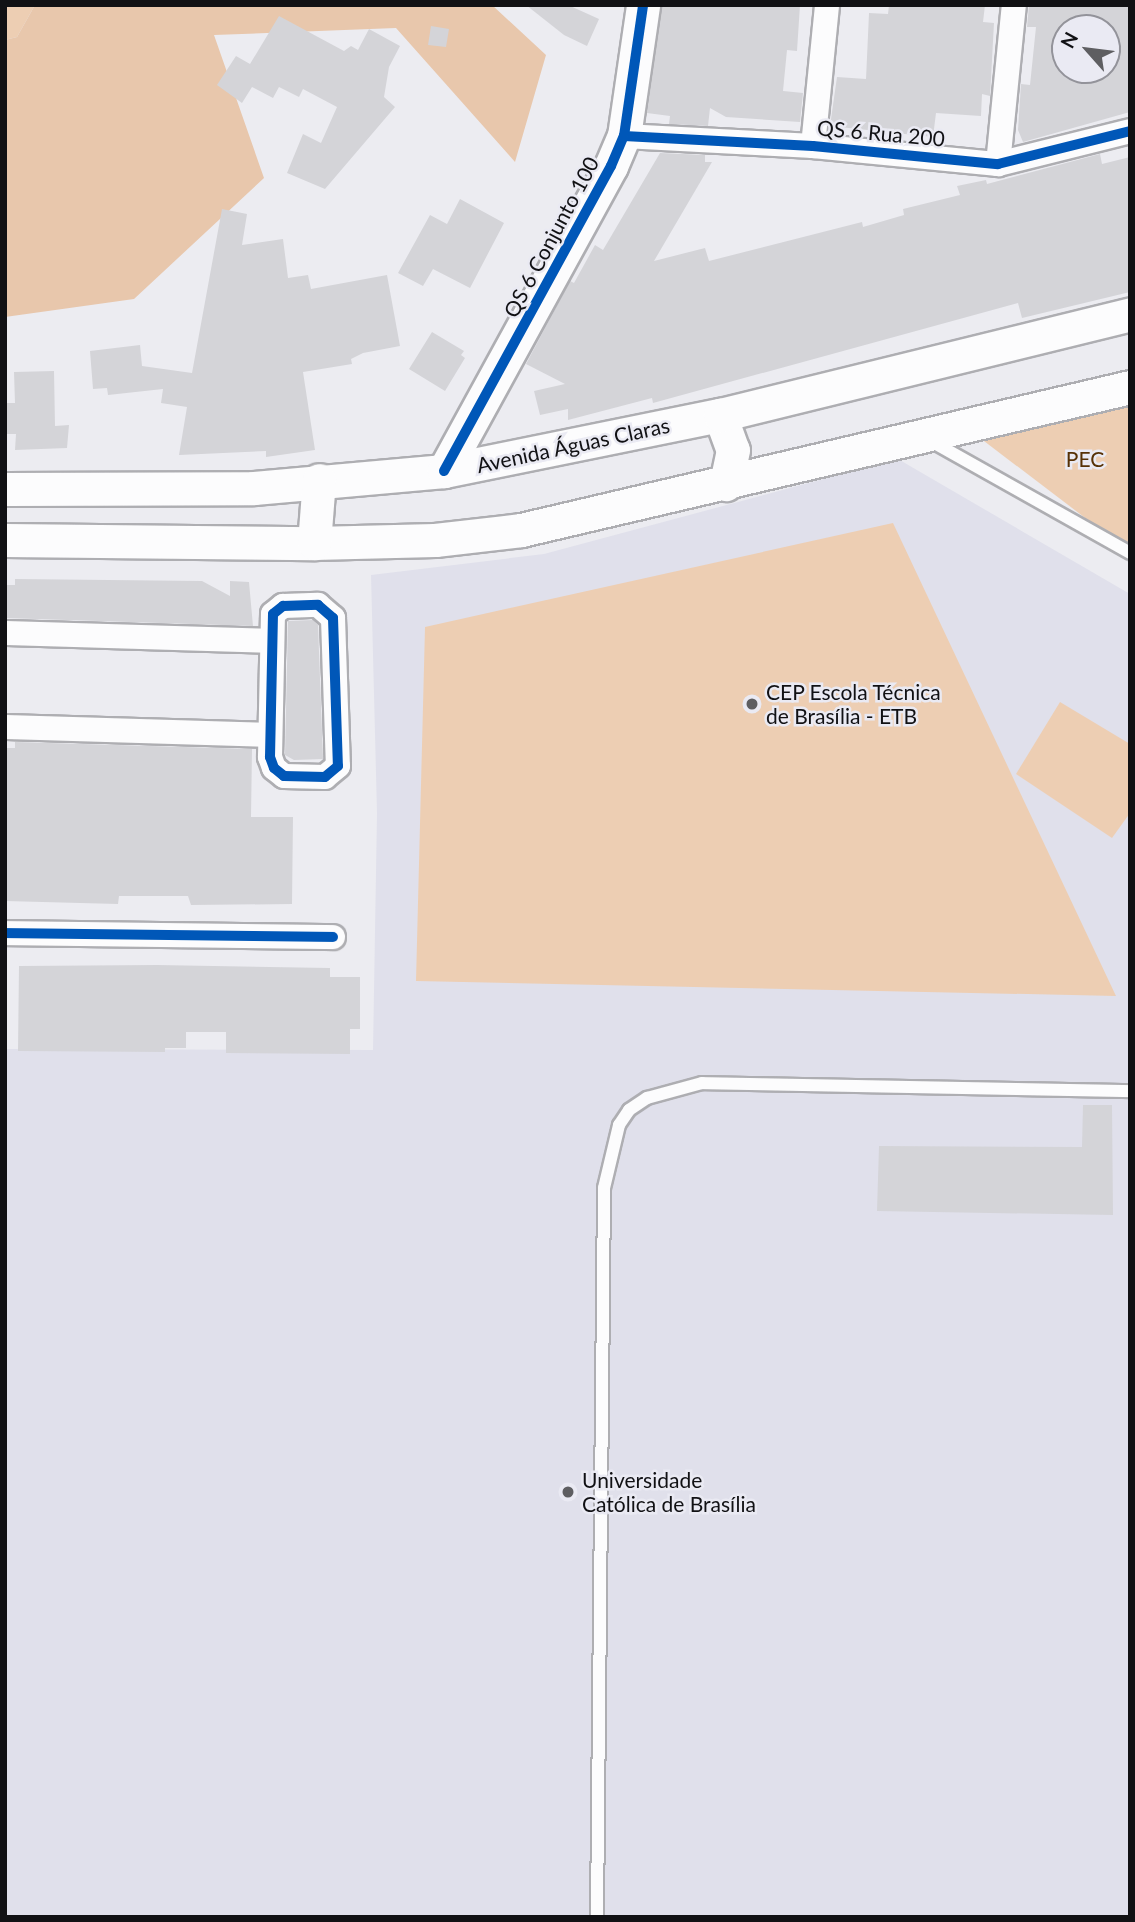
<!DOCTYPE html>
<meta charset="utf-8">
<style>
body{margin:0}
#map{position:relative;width:1135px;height:1922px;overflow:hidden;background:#ececf1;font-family:Lato,sans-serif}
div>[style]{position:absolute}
.built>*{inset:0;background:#e0e0eb}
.green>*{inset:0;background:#edceb3}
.forest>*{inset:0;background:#e8c7ac}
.building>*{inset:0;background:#d4d4d8}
.roads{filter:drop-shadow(2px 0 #aeaeb2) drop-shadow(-2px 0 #aeaeb2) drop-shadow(0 2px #aeaeb2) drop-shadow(0 -2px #aeaeb2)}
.lane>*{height:12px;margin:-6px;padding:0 6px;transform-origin:6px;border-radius:6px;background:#fcfcfd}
.street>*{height:24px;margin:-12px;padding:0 12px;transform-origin:12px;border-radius:12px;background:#fcfcfd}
.secondary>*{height:33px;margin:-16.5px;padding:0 16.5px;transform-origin:16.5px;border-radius:16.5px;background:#fcfcfd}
.cycleway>*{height:10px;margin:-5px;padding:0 5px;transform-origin:5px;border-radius:5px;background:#0057b8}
.dots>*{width:19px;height:19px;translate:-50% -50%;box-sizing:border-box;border:4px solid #eaeaf3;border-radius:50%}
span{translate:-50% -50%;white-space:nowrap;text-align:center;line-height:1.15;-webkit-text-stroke:5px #eaeaf3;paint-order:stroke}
.street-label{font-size:21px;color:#111114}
.park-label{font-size:21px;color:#573105}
.poi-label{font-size:21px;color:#111114}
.left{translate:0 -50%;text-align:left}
.frame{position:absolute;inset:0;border:7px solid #111114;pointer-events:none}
.north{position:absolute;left:1051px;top:14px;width:70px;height:70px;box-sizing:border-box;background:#eaeaf3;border:2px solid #93939a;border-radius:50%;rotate:298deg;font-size:19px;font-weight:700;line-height:28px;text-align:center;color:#111114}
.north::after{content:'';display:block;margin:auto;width:24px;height:32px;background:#5e5e61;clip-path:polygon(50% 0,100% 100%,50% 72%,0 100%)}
</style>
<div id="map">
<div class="built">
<i style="clip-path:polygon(898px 459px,1130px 594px,1130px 1917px,5px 1917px,5px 1049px,373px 1050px,377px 813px,371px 575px,544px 554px)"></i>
</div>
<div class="green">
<i style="clip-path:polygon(5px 5px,35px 5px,17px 37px,5px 40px)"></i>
<i style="clip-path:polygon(1130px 401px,1130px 552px,980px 438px)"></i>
<i style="clip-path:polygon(893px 523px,1116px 996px,416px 981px,425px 627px)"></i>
<i style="clip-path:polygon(1060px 702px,1130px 744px,1130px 813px,1112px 838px,1016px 774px)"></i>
</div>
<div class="forest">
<i style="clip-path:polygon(35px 5px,492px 5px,546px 55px,515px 162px,396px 28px,214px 35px,264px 178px,134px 299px,5px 317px,5px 40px,17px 37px)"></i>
</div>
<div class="building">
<i style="clip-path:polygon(526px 5px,568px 5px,599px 19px,587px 46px,564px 35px)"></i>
<i style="clip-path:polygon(662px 5px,800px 5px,797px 51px,787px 50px,783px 91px,803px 93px,800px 122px,726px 117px,710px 108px,708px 126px,669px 124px,670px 116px,647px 113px)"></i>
<i style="clip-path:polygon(889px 5px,985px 5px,983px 22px,994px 23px,990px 96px,982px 94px,981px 116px,936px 113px,933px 137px,830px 126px,837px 77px,866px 79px,869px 13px,888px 14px)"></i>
<i style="clip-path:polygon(evenodd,1029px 5px,1130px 5px,1130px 112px,1023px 142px,1018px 130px,1021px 84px,1030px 85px,1036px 27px,1027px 27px,1029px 5px,1065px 28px,1107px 28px,1107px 70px,1065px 70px,1065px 28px)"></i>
<i style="clip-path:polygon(279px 16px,344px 51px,351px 46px,358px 50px,369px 29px,400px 46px,389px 67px,384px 97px,395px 107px,325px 189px,287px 173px,303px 134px,321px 143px,337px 107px,303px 89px,299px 97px,279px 87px,273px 98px,252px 87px,242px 103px,217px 85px,236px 56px,250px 64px)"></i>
<i style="clip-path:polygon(431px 26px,449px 29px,446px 47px,428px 45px)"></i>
<i style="clip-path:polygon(660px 153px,705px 155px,705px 162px,712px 162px,654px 261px,705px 248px,709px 261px,862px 222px,863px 227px,904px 215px,903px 209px,960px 195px,957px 186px,986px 180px,987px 184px,1100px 154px,1102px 164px,1130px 157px,1130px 292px,1022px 318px,1018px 303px,653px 403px,652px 398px,568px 420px,568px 409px,540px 415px,534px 391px,565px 384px,526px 364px,570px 281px,574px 283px,595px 245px,603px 250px)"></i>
<i style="clip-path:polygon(460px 199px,504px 223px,470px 288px,433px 269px,423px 286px,398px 273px,430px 215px,447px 224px)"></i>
<i style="clip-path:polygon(222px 209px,247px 214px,242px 245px,283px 239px,288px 278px,308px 275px,311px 289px,387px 275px,400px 346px,363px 353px,351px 359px,352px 364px,303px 372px,315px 450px,266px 457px,266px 451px,179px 455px,187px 407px,161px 403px,163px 389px,108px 395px,107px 388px,93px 389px,90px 351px,140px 345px,142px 366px,192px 373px)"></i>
<i style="clip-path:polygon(432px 332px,464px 351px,461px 355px,465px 358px,445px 391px,409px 369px)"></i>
<i style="clip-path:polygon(54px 371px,55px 426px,69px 425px,67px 448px,15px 450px,16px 434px,5px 434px,5px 403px,15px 403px,14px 372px)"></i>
<i style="clip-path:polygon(15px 579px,202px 581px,230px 596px,230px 581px,249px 582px,253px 626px,5px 618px,5px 585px,15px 585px)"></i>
<i style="clip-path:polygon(313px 620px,318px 625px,323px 759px,294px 760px,285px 755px,288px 621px)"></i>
<i style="clip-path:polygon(15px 742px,252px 749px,251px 817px,293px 817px,292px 904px,191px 905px,188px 896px,119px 896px,118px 904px,5px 901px,5px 748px,15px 748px)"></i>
<i style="clip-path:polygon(157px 965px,330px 968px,330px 977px,360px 977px,360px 1029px,350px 1029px,350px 1054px,226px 1053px,226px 1032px,186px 1032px,186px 1048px,165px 1048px,165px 1052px,18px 1051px,19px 966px)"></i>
<i style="clip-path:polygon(1083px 1105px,1112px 1105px,1113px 1215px,877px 1211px,879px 1146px,1082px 1147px)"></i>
</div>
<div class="roads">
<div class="lane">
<i style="left:929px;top:440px;width:231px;rotate:29.3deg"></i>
<i style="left:597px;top:1917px;width:729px;rotate:-89.45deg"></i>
<i style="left:604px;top:1188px;width:65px;rotate:-76.6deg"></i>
<i style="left:619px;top:1125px;width:18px;rotate:-56deg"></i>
<i style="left:629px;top:1110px;width:22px;rotate:-34deg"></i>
<i style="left:647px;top:1098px;width:57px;rotate:-15.3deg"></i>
<i style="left:702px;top:1083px;width:428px;rotate:1.1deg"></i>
</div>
<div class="street">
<i style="left:624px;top:136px;width:189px;rotate:3deg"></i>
<i style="left:813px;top:146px;width:186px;rotate:5.6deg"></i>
<i style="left:998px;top:164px;width:136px;rotate:-14deg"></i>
<i style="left:813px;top:146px;width:142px;rotate:-84.3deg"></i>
<i style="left:998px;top:164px;width:160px;rotate:-84.3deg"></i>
<i style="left:318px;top:605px;width:20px;rotate:41deg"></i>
<i style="left:333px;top:618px;width:148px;rotate:88.1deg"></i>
<i style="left:338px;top:766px;width:17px;rotate:140deg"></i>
<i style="left:325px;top:777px;width:41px;rotate:-178.6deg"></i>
<i style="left:284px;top:776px;width:13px;rotate:-141deg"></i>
<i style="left:274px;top:768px;width:12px;rotate:-110deg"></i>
<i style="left:270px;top:757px;width:143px;rotate:-88.8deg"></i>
<i style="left:273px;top:614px;width:13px;rotate:-39deg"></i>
<i style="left:283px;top:606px;width:35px;rotate:-2deg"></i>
<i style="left:5px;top:633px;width:267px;rotate:1.7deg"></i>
<i style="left:5px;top:727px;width:264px;rotate:1.7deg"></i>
<i style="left:5px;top:933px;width:328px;rotate:0.7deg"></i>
</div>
<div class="secondary">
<i style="left:720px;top:415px;width:37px;rotate:70deg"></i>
<i style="left:733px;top:450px;width:35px;rotate:102deg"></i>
<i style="left:444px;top:471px;width:348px;rotate:-61.3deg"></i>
<i style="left:611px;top:166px;width:33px;rotate:-67deg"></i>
<i style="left:624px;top:136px;width:132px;rotate:-81.7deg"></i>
<i style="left:5px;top:489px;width:249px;rotate:-0.2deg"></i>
<i style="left:254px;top:488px;width:191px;rotate:-5.1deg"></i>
<i style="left:444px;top:471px;width:282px;rotate:-11.5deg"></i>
<i style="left:720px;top:415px;width:422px;rotate:-13.8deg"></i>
<i style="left:5px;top:540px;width:309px;rotate:0.6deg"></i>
<i style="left:314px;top:543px;width:121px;rotate:-1.4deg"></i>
<i style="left:435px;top:540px;width:87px;rotate:-6.6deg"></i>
<i style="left:521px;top:530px;width:626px;rotate:-13.21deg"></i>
<i style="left:314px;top:543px;width:63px;rotate:-85.5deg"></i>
</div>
</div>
<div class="cycleway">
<i style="left:624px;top:136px;width:189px;rotate:3deg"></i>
<i style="left:813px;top:146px;width:186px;rotate:5.6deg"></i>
<i style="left:998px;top:164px;width:136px;rotate:-14deg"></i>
<i style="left:444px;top:471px;width:348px;rotate:-61.3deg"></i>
<i style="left:611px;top:166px;width:33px;rotate:-67deg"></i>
<i style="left:624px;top:136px;width:132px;rotate:-81.7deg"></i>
<i style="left:318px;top:605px;width:20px;rotate:41deg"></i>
<i style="left:333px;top:618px;width:148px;rotate:88.1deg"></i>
<i style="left:338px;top:766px;width:17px;rotate:140deg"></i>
<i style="left:325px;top:777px;width:41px;rotate:-178.6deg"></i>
<i style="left:284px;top:776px;width:13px;rotate:-141deg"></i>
<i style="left:274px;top:768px;width:12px;rotate:-110deg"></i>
<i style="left:270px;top:757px;width:143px;rotate:-88.8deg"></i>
<i style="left:273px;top:614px;width:13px;rotate:-39deg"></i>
<i style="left:283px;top:606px;width:35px;rotate:-2deg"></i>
<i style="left:5px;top:933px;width:328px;rotate:0.7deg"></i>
</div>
<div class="dots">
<i style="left:752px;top:704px;background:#5e5e61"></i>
<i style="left:568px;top:1492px;background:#5e5e61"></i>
</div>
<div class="street-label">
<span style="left:881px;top:133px;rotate:5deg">QS 6 Rua 200</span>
<span style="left:551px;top:237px;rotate:-62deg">QS 6 Conjunto 100</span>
<span style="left:573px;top:445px;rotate:-12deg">Avenida Águas Claras</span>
</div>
<div class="park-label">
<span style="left:1085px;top:459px">PEC</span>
</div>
<div class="poi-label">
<span class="left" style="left:766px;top:704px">CEP Escola Técnica<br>de Brasília - ETB</span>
<span class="left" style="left:582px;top:1492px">Universidade<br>Católica de Brasília</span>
</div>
<div class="frame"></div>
<div class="north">N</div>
</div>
